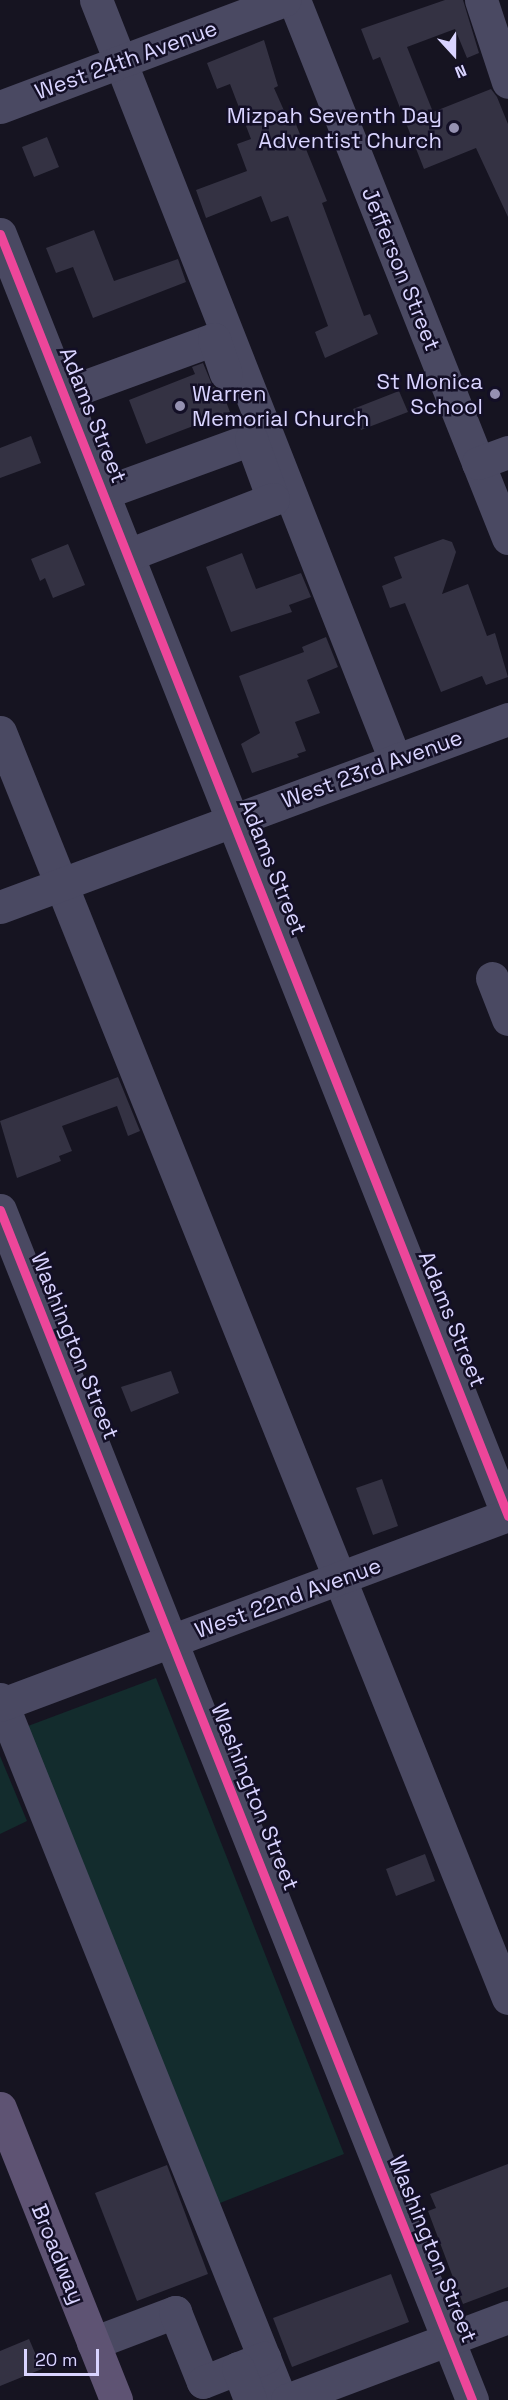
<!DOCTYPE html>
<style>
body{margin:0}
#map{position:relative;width:508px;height:2400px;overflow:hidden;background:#161421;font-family:"Space Grotesk",sans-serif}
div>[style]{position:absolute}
.green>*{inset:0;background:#132c2d}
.building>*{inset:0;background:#343243}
.minor>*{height:33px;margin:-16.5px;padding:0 16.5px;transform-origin:16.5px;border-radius:16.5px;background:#4a4962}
.major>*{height:33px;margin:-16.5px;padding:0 16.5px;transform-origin:16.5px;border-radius:16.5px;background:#5e5373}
.cycleway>*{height:9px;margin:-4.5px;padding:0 4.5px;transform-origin:4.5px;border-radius:4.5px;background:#ed469a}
.dots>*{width:16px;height:16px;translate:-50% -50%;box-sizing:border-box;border:3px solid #130f26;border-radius:50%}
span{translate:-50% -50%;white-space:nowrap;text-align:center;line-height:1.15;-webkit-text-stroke:5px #130f26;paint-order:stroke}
.street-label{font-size:22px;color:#d9d4ff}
.poi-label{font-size:22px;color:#d9d4ff}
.right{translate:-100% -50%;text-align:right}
.left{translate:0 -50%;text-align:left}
.north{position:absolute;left:424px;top:24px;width:60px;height:60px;-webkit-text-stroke:4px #130f26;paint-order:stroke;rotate:159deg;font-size:16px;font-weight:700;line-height:24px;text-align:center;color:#d9d4ff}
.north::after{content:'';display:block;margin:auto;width:21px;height:27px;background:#d9d4ff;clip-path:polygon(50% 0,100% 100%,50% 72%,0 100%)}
.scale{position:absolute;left:24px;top:2349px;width:75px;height:27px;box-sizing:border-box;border:3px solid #d9d4ff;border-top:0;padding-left:8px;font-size:18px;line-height:21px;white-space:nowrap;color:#d9d4ff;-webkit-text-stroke:4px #130f26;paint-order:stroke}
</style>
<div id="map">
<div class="green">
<i style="clip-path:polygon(156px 1678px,344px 2154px,215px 2205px,28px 1726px)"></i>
<i style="clip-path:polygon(0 1756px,27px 1821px,0 1834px)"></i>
</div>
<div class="building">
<i style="clip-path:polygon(445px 0,463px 0,479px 53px,467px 58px,455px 29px,407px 47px,433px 112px,491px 89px,497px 97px,508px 124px,508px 217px,476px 148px,424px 169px,380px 57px,373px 60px,361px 29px)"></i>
<i style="clip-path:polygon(264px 40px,278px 86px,274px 88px,290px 124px,295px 122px,327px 201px,322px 203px,364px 316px,370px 314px,378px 334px,325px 358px,315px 332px,328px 326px,288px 216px,271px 222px,261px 196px,206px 218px,196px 190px,247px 171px,237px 144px,251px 139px,230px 84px,217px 89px,207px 63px)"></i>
<i style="clip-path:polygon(47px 137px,59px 167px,34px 177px,22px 147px)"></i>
<i style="clip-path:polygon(94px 230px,114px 281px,178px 259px,186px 282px,93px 318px,73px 267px,56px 273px,46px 248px)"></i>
<i style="clip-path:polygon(203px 363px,213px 387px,222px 391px,230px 412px,146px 444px,129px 400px,195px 374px,192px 367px)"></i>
<i style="clip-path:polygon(399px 391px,408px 412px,361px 430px,353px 409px)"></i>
<i style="clip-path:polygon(31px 436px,41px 463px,0 478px,0 448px)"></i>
<i style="clip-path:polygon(443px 539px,452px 542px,456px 552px,442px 594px,468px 584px,487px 636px,495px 633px,508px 677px,486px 685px,482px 676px,441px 692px,405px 603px,390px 608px,382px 586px,402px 578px,394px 557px)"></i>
<i style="clip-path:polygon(68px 544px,85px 585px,53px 598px,45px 578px,40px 581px,31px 559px)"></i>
<i style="clip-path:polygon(242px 553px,256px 589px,301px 573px,311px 597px,289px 605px,292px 612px,231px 632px,206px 567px)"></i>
<i style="clip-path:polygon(326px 637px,338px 667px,307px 680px,320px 713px,295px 722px,306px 751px,297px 754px,299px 757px,252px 773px,241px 744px,260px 733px,239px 676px,304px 652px,302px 647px)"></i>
<i style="clip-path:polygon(118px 1077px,140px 1131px,128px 1136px,117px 1106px,62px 1126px,72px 1151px,59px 1156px,61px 1161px,17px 1178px,0 1121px)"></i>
<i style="clip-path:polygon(171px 1371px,179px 1393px,131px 1412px,121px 1387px)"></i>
<i style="clip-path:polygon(382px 1479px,398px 1526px,373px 1535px,356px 1488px)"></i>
<i style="clip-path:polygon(425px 1854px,435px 1881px,396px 1896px,386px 1869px)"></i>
<i style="clip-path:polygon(508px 2164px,508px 2287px,463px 2304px,428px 2211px,436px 2208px,430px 2194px)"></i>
<i style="clip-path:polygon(167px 2165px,208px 2274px,137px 2301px,95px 2193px)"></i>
<i style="clip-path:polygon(391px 2274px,409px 2322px,292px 2367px,273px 2318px)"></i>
<i style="clip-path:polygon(29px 2339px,42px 2369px,0 2386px,0 2351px)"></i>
</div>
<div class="minor">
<i style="left:96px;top:0;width:817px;rotate:68.52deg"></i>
<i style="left:294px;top:0;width:579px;rotate:68.31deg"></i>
<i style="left:481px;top:0;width:86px;rotate:71.8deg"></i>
<i style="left:0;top:107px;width:304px;rotate:-20.6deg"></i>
<i style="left:0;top:234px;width:1379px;rotate:68.38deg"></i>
<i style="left:64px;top:394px;width:160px;rotate:-20.1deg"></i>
<i style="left:214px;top:339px;width:36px;rotate:71deg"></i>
<i style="left:478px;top:463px;width:32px;rotate:-20deg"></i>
<i style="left:103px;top:493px;width:158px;rotate:-20deg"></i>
<i style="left:251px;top:439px;width:64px;rotate:69.9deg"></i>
<i style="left:273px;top:499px;width:155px;rotate:158.9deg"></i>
<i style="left:0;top:732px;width:1364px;rotate:68.14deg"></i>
<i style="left:0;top:907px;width:542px;rotate:-20.31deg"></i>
<i style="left:492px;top:978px;width:44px;rotate:68.7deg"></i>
<i style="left:0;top:1210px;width:1280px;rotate:68.36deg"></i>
<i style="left:0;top:1699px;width:755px;rotate:68.16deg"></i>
<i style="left:0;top:1705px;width:542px;rotate:-20.51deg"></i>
<i style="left:93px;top:2343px;width:88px;rotate:-20.7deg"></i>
<i style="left:175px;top:2312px;width:75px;rotate:68.2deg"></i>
<i style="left:203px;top:2382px;width:66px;rotate:-21.5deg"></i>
<i style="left:238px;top:2368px;width:34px;rotate:69deg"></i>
<i style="left:287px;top:2400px;width:236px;rotate:-20.6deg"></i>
</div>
<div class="major">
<i style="left:0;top:2108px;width:314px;rotate:68.3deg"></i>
</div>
<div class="cycleway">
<i style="left:0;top:234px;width:1379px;rotate:68.38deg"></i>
<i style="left:0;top:1210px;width:1280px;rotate:68.36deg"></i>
</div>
<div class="dots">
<i style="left:454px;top:128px;background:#9591b1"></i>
<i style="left:495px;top:394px;background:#9591b1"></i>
<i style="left:180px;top:406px;background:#9591b1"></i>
</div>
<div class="street-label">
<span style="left:126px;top:60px;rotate:-20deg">West 24th Avenue</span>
<span style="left:401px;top:269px;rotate:68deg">Jefferson Street</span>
<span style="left:93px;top:415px;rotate:68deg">Adams Street</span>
<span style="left:372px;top:769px;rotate:-20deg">West 23rd Avenue</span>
<span style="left:273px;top:867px;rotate:68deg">Adams Street</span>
<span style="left:452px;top:1319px;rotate:68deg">Adams Street</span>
<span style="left:75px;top:1346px;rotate:68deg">Washington Street</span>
<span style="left:288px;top:1598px;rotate:-20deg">West 22nd Avenue</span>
<span style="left:255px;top:1797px;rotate:68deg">Washington Street</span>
<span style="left:433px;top:2249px;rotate:68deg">Washington Street</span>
<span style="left:58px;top:2254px;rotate:68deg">Broadway</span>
</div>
<div class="poi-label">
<span class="right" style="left:442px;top:128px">Mizpah Seventh Day<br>Adventist Church</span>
<span class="right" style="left:483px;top:394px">St Monica<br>School</span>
<span class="left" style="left:192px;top:406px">Warren<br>Memorial Church</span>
</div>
<div class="north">N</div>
<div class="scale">20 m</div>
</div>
